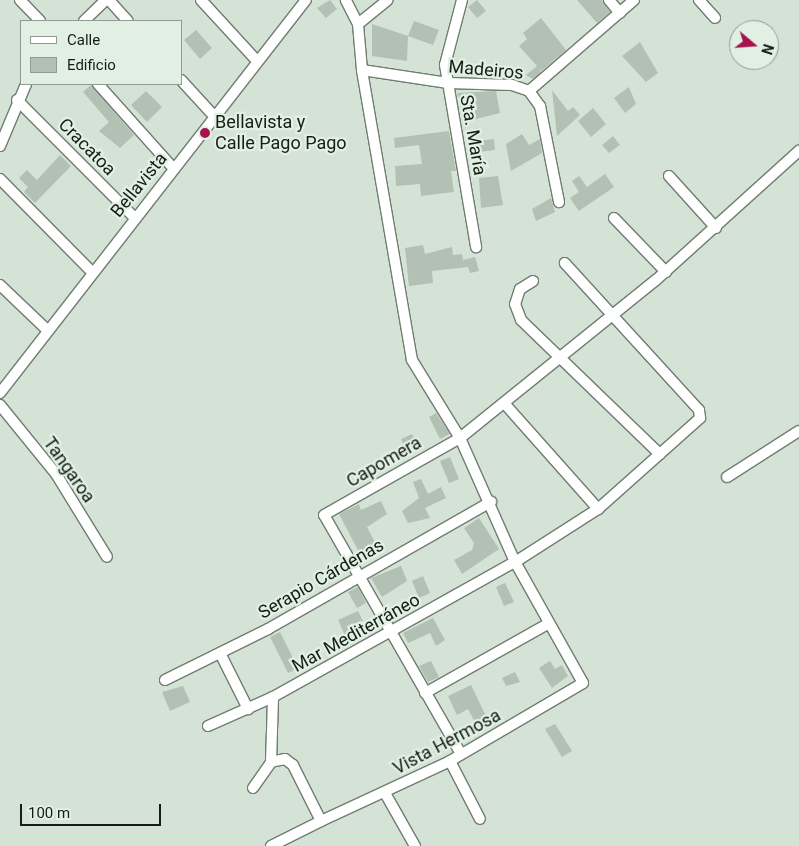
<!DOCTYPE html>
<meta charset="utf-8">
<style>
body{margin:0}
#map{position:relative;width:799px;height:846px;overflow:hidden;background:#d4e3d6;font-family:Roboto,sans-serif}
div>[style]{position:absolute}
.building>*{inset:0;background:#b2c1b4}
.roads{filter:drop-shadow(1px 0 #6f7d71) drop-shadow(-1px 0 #6f7d71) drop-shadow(0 1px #6f7d71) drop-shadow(0 -1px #6f7d71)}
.minor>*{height:10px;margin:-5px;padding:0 5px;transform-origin:5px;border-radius:5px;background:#fff}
.dots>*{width:14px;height:14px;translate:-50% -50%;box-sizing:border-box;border:2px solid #e1f0e3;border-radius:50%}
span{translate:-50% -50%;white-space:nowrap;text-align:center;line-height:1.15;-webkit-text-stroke:4.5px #e1f0e3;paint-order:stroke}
.street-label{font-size:18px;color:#161c17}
.poi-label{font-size:18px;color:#161c17}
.left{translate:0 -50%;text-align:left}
.legend{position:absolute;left:20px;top:20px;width:162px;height:65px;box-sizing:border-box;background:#e1f0e3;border:1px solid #909b91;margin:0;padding:6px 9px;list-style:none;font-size:15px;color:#161c17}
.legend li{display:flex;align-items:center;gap:10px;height:25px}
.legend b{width:25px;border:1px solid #909b91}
.north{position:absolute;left:729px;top:20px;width:50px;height:50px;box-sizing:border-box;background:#e1f0e3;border:1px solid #909b91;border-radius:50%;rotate:108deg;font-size:14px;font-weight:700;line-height:20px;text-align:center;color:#161c17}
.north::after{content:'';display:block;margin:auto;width:18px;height:22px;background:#a6134e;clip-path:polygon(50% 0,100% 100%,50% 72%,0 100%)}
.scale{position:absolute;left:20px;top:804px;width:141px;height:22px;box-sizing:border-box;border:2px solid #161c17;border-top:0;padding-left:6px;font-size:15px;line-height:18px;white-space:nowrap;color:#161c17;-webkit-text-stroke:4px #e1f0e3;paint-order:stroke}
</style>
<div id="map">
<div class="building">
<i style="clip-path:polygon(330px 0,337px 9px,326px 18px,317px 8px)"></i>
<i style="clip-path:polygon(477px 0,486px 11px,477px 18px,468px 7px)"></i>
<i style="clip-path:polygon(577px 0,602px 0,610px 12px,597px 23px)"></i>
<i style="clip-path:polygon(541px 18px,566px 50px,541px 71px,538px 67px,541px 72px,533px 79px,526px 75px,537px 66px,519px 46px,527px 39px,523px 33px)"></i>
<i style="clip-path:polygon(414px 21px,439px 30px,433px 45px,408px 36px)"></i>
<i style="clip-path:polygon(372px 24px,408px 36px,407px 61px,372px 56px)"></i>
<i style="clip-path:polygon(196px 30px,212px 48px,200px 59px,184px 40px)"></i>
<i style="clip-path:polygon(640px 42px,658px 73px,646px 82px,622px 56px)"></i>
<i style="clip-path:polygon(91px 85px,134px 135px,120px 148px,99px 131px,109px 122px,83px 92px)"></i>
<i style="clip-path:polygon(629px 87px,636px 104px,625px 113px,614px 98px)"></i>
<i style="clip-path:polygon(552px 90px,568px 111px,573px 107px,580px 115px,557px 136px)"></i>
<i style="clip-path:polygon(146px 91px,162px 107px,147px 122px,131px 105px)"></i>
<i style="clip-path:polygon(496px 91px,500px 113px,468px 121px,457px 93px)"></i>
<i style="clip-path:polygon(593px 108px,606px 124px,591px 137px,578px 121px)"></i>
<i style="clip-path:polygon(449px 131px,456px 171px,451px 171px,454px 192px,421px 196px,420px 184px,396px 186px,395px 166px,422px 164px,419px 145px,395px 148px,394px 138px)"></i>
<i style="clip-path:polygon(522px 134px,529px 145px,540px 139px,542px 153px,511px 171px,506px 144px)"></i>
<i style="clip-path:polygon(613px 136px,620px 145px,609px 153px,602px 145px)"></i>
<i style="clip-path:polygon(494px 139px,495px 150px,478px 152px,477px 141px)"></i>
<i style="clip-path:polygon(60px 155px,71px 166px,35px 203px,24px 192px,28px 187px,19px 178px,27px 170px,37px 180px)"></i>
<i style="clip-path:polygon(605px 174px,614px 187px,579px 211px,570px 198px,579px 192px,572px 181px,579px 176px,587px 187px)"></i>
<i style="clip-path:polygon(498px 176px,503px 205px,481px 208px,479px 178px)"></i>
<i style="clip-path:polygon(551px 198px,555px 212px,536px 221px,532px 209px)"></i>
<i style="clip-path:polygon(423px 245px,425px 254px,452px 247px,453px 255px,462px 254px,463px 260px,475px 257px,479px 271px,470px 273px,468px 267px,432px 271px,433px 283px,409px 286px,405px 248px)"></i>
<i style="clip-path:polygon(436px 413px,450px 434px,440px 439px,429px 417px)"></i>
<i style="clip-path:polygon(412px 434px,418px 448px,407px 453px,401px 439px)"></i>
<i style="clip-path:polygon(450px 457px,459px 479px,449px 483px,440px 461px)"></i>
<i style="clip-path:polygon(421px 479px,428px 494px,441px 487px,446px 498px,425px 508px,430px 518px,408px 523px,402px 511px,419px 498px,413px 482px)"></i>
<i style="clip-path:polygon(381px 501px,387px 514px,367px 527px,380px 552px,368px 558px,366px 553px,360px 554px,339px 514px,359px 504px,361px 510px)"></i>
<i style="clip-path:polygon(479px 518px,499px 549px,462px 574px,454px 560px,472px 550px,474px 543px,464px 528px)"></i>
<i style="clip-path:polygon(401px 566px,407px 581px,382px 597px,371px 578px)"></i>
<i style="clip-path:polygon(423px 576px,430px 593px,419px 598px,412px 581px)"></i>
<i style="clip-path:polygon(505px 583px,514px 602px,504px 606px,496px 587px)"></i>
<i style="clip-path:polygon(358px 587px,366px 603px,357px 608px,348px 592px)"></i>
<i style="clip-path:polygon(358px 611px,363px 621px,352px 626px,357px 638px,348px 642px,338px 620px)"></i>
<i style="clip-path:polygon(433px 618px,445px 640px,436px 646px,430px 633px,408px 643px,403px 633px)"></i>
<i style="clip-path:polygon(280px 632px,298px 668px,288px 673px,270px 637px)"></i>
<i style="clip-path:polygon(431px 661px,439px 677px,428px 682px,419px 666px)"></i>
<i style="clip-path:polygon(550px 661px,555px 669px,562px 665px,568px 676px,552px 688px,539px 668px)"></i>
<i style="clip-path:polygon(515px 672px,520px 682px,506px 686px,502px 678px)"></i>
<i style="clip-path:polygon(471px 685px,487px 718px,476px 724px,468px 709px,457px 715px,448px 696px)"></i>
<i style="clip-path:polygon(183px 686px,190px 702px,170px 711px,162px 692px)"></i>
<i style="clip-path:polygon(555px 724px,572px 751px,562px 757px,545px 729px)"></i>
</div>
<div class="roads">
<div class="minor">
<i style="left:20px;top:0;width:29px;rotate:46deg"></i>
<i style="left:109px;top:0;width:28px;rotate:48deg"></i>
<i style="left:201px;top:0;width:83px;rotate:47.4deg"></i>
<i style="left:462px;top:0;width:67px;rotate:104.7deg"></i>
<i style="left:445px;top:65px;width:185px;rotate:80.3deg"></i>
<i style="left:609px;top:0;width:17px;rotate:50deg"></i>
<i style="left:699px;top:0;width:24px;rotate:48deg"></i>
<i style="left:84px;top:21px;width:30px;rotate:-44deg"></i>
<i style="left:358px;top:24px;width:38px;rotate:-39deg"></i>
<i style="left:362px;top:70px;width:87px;rotate:8.6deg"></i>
<i style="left:448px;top:83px;width:64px;rotate:1.8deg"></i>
<i style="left:512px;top:85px;width:18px;rotate:19deg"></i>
<i style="left:529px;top:91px;width:139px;rotate:-40.9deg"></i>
<i style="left:181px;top:80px;width:49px;rotate:47.5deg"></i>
<i style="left:98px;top:84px;width:114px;rotate:48.2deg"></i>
<i style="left:529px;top:91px;width:19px;rotate:54deg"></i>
<i style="left:540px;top:106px;width:98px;rotate:78.8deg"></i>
<i style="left:17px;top:100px;width:165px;rotate:45deg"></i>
<i style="left:0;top:146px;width:67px;rotate:-67.2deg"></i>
<i style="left:669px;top:176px;width:70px;rotate:47.9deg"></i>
<i style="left:0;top:179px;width:129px;rotate:45.3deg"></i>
<i style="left:614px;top:218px;width:75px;rotate:46.1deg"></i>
<i style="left:533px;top:281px;width:15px;rotate:148deg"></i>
<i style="left:520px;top:289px;width:16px;rotate:108deg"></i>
<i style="left:515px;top:304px;width:17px;rotate:69deg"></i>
<i style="left:521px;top:320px;width:193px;rotate:44deg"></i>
<i style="left:0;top:285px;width:64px;rotate:43.7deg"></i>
<i style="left:0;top:393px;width:498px;rotate:-52.1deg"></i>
<i style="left:504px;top:403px;width:142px;rotate:48.4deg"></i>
<i style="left:0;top:405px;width:89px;rotate:50.9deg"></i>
<i style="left:56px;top:474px;width:97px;rotate:58.4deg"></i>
<i style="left:727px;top:477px;width:85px;rotate:-32.6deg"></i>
<i style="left:220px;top:653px;width:63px;rotate:63.4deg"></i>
<i style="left:165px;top:680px;width:115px;rotate:-26.3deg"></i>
<i style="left:268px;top:629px;width:257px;rotate:-29.7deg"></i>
<i style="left:425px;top:693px;width:142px;rotate:-29.4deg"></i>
<i style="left:208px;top:726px;width:71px;rotate:-24deg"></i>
<i style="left:273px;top:697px;width:277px;rotate:-29.2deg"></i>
<i style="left:515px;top:562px;width:98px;rotate:-32.6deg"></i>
<i style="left:598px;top:509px;width:137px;rotate:-41.7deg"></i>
<i style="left:700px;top:418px;width:8px;rotate:-97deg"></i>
<i style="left:699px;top:410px;width:199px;rotate:-132.4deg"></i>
<i style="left:461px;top:754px;width:275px;rotate:-119.8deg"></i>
<i style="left:324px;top:515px;width:156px;rotate:-29.5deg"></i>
<i style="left:460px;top:438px;width:252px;rotate:-38.9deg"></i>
<i style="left:656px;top:280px;width:193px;rotate:-42.1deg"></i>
<i style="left:450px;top:761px;width:65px;rotate:62.7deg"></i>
<i style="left:253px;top:788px;width:32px;rotate:-55deg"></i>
<i style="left:385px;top:793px;width:61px;rotate:60.5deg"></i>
<i style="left:321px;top:821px;width:142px;rotate:-24.9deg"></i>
<i style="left:450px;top:761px;width:154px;rotate:-30.4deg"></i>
<i style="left:583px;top:683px;width:139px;rotate:-119.3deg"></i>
<i style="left:515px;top:562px;width:136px;rotate:-113.9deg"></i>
<i style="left:460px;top:438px;width:92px;rotate:-121.6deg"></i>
<i style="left:412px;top:360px;width:294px;rotate:-99.8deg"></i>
<i style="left:362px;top:70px;width:46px;rotate:-95deg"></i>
<i style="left:358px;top:24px;width:27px;rotate:-117deg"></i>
<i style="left:271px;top:846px;width:56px;rotate:-26.6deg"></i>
<i style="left:321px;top:821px;width:63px;rotate:-116.6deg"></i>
<i style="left:293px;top:765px;width:10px;rotate:-143deg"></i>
<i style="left:285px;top:759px;width:14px;rotate:168deg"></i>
<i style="left:271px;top:762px;width:65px;rotate:-88.2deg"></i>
</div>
</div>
<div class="dots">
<i style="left:205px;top:133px;background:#a6134e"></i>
</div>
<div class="street-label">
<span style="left:486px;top:70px;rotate:5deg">Madeiros</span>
<span style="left:473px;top:135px;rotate:80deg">Sta. María</span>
<span style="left:87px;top:147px;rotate:45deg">Cracatoa</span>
<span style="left:139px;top:185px;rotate:-51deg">Bellavista</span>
<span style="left:384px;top:462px;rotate:-30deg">Capomera</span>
<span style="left:69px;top:470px;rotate:55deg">Tangaroa</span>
<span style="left:321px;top:579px;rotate:-30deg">Serapio Cárdenas</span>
<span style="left:356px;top:633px;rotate:-29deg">Mar Mediterráneo</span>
<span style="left:447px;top:742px;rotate:-28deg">Vista Hermosa</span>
</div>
<div class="poi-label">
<span class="left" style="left:215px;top:133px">Bellavista y<br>Calle Pago Pago</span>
</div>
<ul class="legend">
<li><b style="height:6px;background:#fff"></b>Calle</li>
<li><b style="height:14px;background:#b2c1b4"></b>Edificio</li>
</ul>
<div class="north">N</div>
<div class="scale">100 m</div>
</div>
